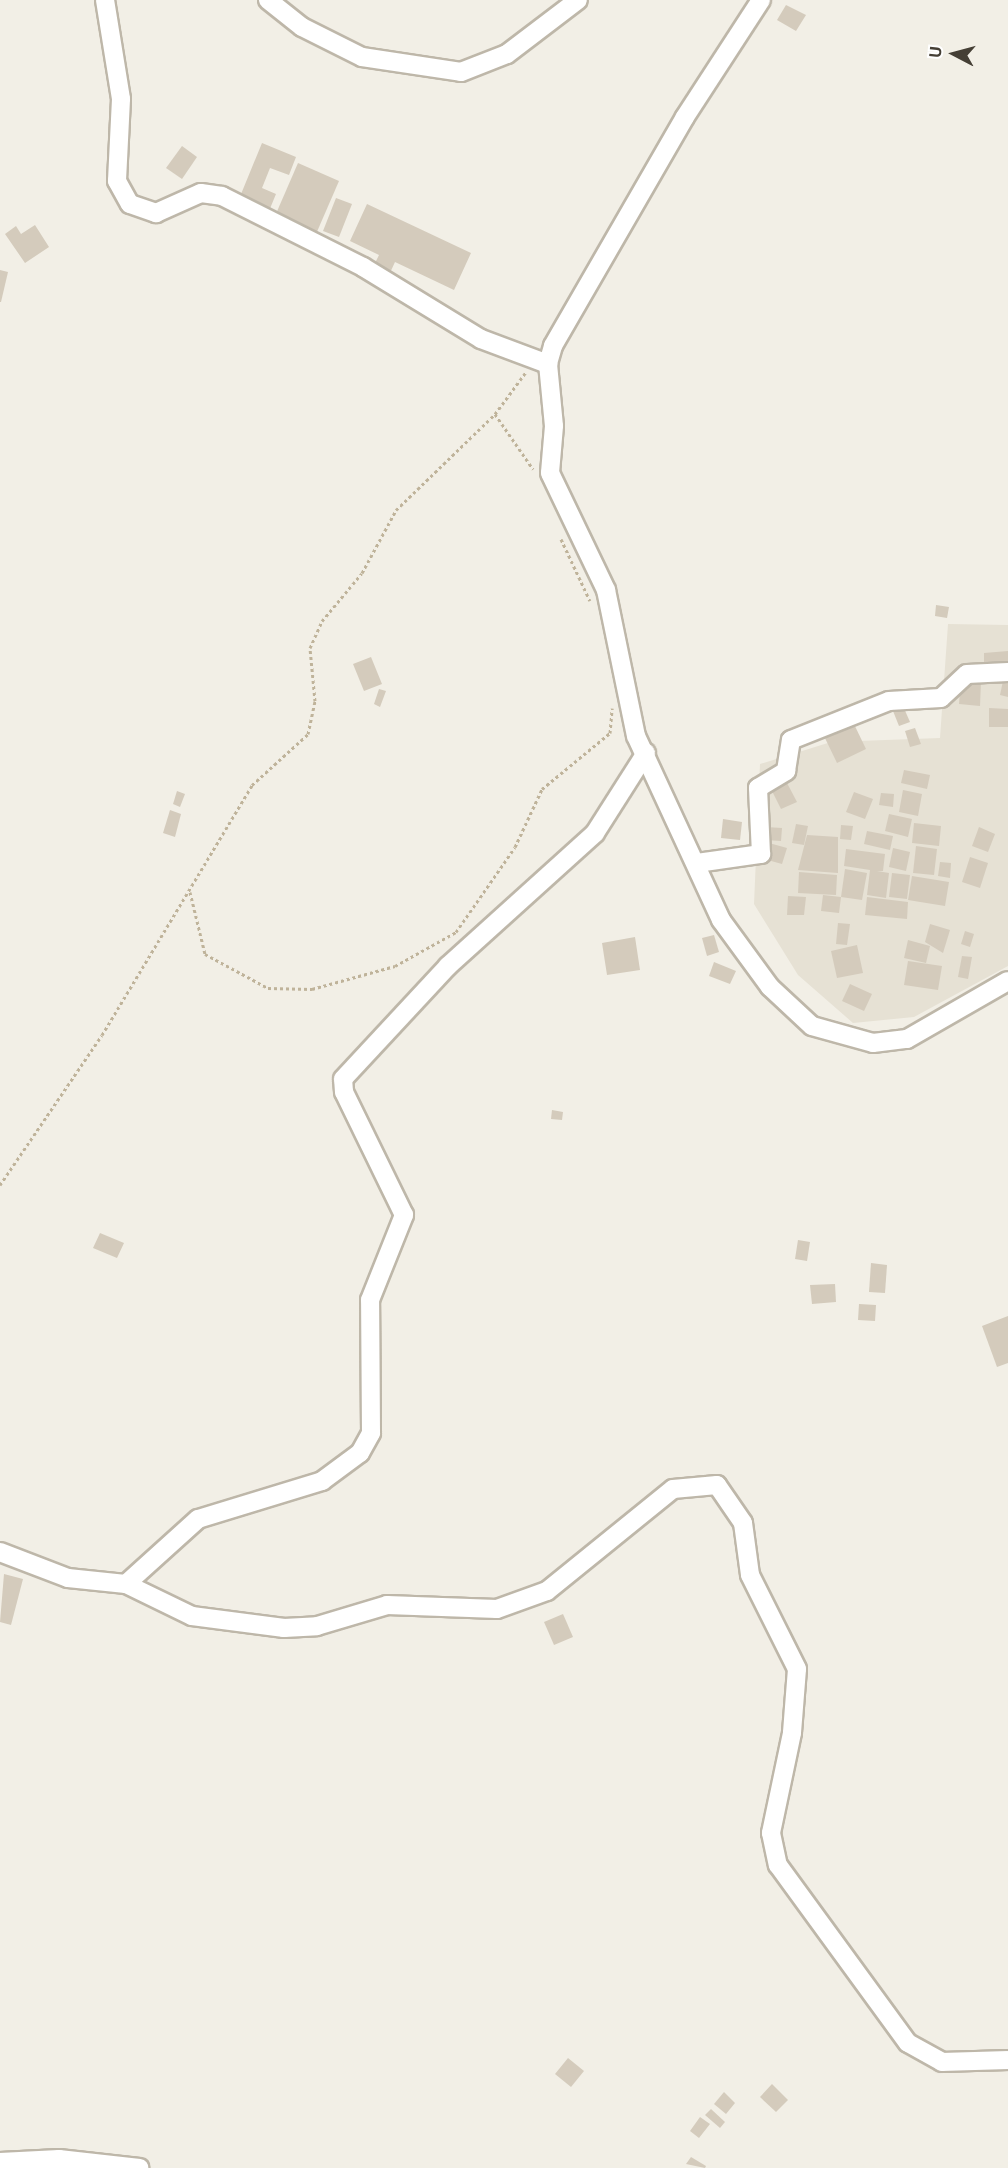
<!DOCTYPE html>
<style>
body{margin:0}
#map{position:relative;width:1008px;height:2168px;overflow:hidden;background:#f2efe6;font-family:"Public Sans",sans-serif}
div>[style]{position:absolute}
.residential>*{inset:0;background:#e6e1d4}
.building>*{inset:0;background:#d4cbbc}
.path>*{height:3px;margin-top:-1.5px;transform-origin:0;background:repeating-linear-gradient(90deg,#bfb39a 0 3px,transparent 0 6px)}
.roads{filter:drop-shadow(2px 0 #beb7a9) drop-shadow(-2px 0 #beb7a9) drop-shadow(0 2px #beb7a9) drop-shadow(0 -2px #beb7a9)}
.minor>*{height:18px;margin:-9px;padding:0 9px;transform-origin:9px;border-radius:9px;background:#fff}
span{translate:-50% -50%;white-space:nowrap;text-align:center;line-height:1.15;-webkit-text-stroke:6px #fff;paint-order:stroke}
.north{position:absolute;left:924px;top:24px;width:60px;height:60px;-webkit-text-stroke:4px #fff;paint-order:stroke;rotate:276deg;font-size:16px;font-weight:700;line-height:24px;text-align:center;color:#453f35}
.north::after{content:'';display:block;margin:auto;width:21px;height:27px;background:#453f35;clip-path:polygon(50% 0,100% 100%,50% 72%,0 100%)}
</style>
<div id="map">
<div class="residential">
<i style="clip-path:polygon(948px 624px,1008px 625px,1008px 966px,914px 1017px,853px 1023px,798px 975px,754px 904px,760px 764px,831px 742px,940px 738px)"></i>
</div>
<div class="building">
<i style="clip-path:polygon(786px 5px,806px 15px,796px 31px,777px 20px)"></i>
<i style="clip-path:polygon(262px 143px,296px 157px,289px 175px,270px 168px,262px 188px,276px 194px,269px 211px,239px 199px)"></i>
<i style="clip-path:polygon(182px 146px,197px 157px,182px 179px,166px 168px)"></i>
<i style="clip-path:polygon(298px 163px,339px 181px,316px 234px,275px 216px)"></i>
<i style="clip-path:polygon(336px 198px,352px 204px,339px 237px,323px 231px)"></i>
<i style="clip-path:polygon(367px 204px,471px 253px,454px 290px,395px 262px,389px 275px,373px 267px,379px 255px,350px 241px)"></i>
<i style="clip-path:polygon(35px 225px,49px 247px,25px 263px,5px 234px,16px 226px,21px 234px)"></i>
<i style="clip-path:polygon(0 270px,8px 272px,1px 302px,0 302px)"></i>
<i style="clip-path:polygon(936px 605px,949px 607px,947px 618px,935px 616px)"></i>
<i style="clip-path:polygon(1008px 651px,1008px 662px,984px 663px,984px 653px)"></i>
<i style="clip-path:polygon(371px 657px,382px 684px,364px 691px,353px 664px)"></i>
<i style="clip-path:polygon(961px 680px,981px 681px,980px 706px,959px 704px)"></i>
<i style="clip-path:polygon(1003px 681px,1008px 682px,1008px 697px,1000px 695px)"></i>
<i style="clip-path:polygon(379px 689px,386px 691px,380px 707px,374px 704px)"></i>
<i style="clip-path:polygon(903px 706px,910px 722px,899px 726px,893px 711px)"></i>
<i style="clip-path:polygon(989px 708px,1008px 709px,1008px 727px,989px 727px)"></i>
<i style="clip-path:polygon(852px 720px,866px 749px,837px 763px,823px 734px)"></i>
<i style="clip-path:polygon(915px 728px,921px 744px,910px 747px,905px 731px)"></i>
<i style="clip-path:polygon(904px 770px,930px 775px,927px 789px,901px 783px)"></i>
<i style="clip-path:polygon(787px 783px,797px 802px,781px 809px,772px 791px)"></i>
<i style="clip-path:polygon(903px 790px,922px 794px,918px 816px,899px 812px)"></i>
<i style="clip-path:polygon(177px 791px,185px 794px,180px 807px,173px 804px)"></i>
<i style="clip-path:polygon(854px 792px,873px 799px,865px 819px,846px 812px)"></i>
<i style="clip-path:polygon(881px 793px,894px 794px,893px 807px,879px 805px)"></i>
<i style="clip-path:polygon(170px 810px,181px 814px,175px 837px,163px 833px)"></i>
<i style="clip-path:polygon(889px 814px,912px 819px,908px 837px,885px 831px)"></i>
<i style="clip-path:polygon(723px 819px,742px 822px,740px 840px,721px 838px)"></i>
<i style="clip-path:polygon(914px 823px,941px 826px,939px 846px,912px 843px)"></i>
<i style="clip-path:polygon(796px 824px,808px 826px,804px 845px,792px 843px)"></i>
<i style="clip-path:polygon(841px 825px,853px 826px,851px 840px,840px 839px)"></i>
<i style="clip-path:polygon(766px 827px,782px 828px,781px 841px,765px 840px)"></i>
<i style="clip-path:polygon(979px 827px,995px 834px,988px 852px,972px 846px)"></i>
<i style="clip-path:polygon(867px 831px,893px 836px,890px 850px,864px 844px)"></i>
<i style="clip-path:polygon(807px 835px,838px 837px,838px 873px,798px 870px)"></i>
<i style="clip-path:polygon(769px 843px,787px 848px,782px 864px,764px 859px)"></i>
<i style="clip-path:polygon(916px 846px,937px 849px,934px 875px,913px 873px)"></i>
<i style="clip-path:polygon(893px 848px,910px 852px,906px 871px,889px 867px)"></i>
<i style="clip-path:polygon(846px 849px,885px 854px,883px 871px,877px 871px,889px 873px,886px 898px,867px 895px,870px 870px,844px 866px)"></i>
<i style="clip-path:polygon(970px 857px,988px 863px,980px 888px,962px 882px)"></i>
<i style="clip-path:polygon(940px 862px,951px 863px,950px 878px,938px 876px)"></i>
<i style="clip-path:polygon(845px 869px,867px 873px,862px 900px,841px 897px)"></i>
<i style="clip-path:polygon(799px 872px,837px 875px,836px 895px,798px 893px)"></i>
<i style="clip-path:polygon(892px 873px,910px 875px,907px 899px,889px 897px)"></i>
<i style="clip-path:polygon(912px 876px,949px 882px,945px 906px,908px 900px)"></i>
<i style="clip-path:polygon(823px 895px,841px 897px,839px 913px,821px 911px)"></i>
<i style="clip-path:polygon(788px 896px,806px 897px,804px 915px,787px 915px)"></i>
<i style="clip-path:polygon(867px 897px,908px 902px,907px 919px,865px 915px)"></i>
<i style="clip-path:polygon(838px 923px,850px 924px,847px 945px,836px 944px)"></i>
<i style="clip-path:polygon(930px 924px,950px 930px,943px 953px,925px 942px)"></i>
<i style="clip-path:polygon(965px 931px,974px 934px,970px 947px,961px 944px)"></i>
<i style="clip-path:polygon(714px 935px,719px 952px,707px 956px,702px 938px)"></i>
<i style="clip-path:polygon(635px 937px,640px 970px,607px 975px,602px 943px)"></i>
<i style="clip-path:polygon(908px 940px,930px 946px,926px 963px,904px 958px)"></i>
<i style="clip-path:polygon(857px 945px,863px 973px,837px 978px,831px 951px)"></i>
<i style="clip-path:polygon(962px 956px,972px 957px,968px 979px,958px 977px)"></i>
<i style="clip-path:polygon(908px 961px,942px 966px,938px 990px,904px 985px)"></i>
<i style="clip-path:polygon(714px 962px,736px 971px,730px 984px,709px 976px)"></i>
<i style="clip-path:polygon(850px 984px,872px 994px,864px 1011px,842px 1001px)"></i>
<i style="clip-path:polygon(552px 1110px,563px 1112px,562px 1120px,551px 1119px)"></i>
<i style="clip-path:polygon(100px 1233px,124px 1243px,117px 1258px,93px 1248px)"></i>
<i style="clip-path:polygon(798px 1240px,810px 1242px,807px 1261px,795px 1259px)"></i>
<i style="clip-path:polygon(871px 1263px,887px 1265px,885px 1293px,869px 1292px)"></i>
<i style="clip-path:polygon(835px 1284px,836px 1302px,812px 1304px,810px 1285px)"></i>
<i style="clip-path:polygon(859px 1304px,876px 1305px,875px 1321px,858px 1320px)"></i>
<i style="clip-path:polygon(1008px 1316px,1008px 1363px,997px 1367px,982px 1326px)"></i>
<i style="clip-path:polygon(4px 1574px,23px 1579px,11px 1625px,0 1622px)"></i>
<i style="clip-path:polygon(563px 1614px,573px 1637px,554px 1645px,544px 1622px)"></i>
<i style="clip-path:polygon(568px 2058px,584px 2071px,571px 2087px,555px 2074px)"></i>
<i style="clip-path:polygon(772px 2084px,788px 2100px,776px 2112px,760px 2097px)"></i>
<i style="clip-path:polygon(724px 2092px,735px 2103px,726px 2114px,714px 2104px)"></i>
<i style="clip-path:polygon(711px 2109px,725px 2122px,720px 2128px,705px 2115px)"></i>
<i style="clip-path:polygon(700px 2117px,710px 2124px,699px 2138px,690px 2131px)"></i>
<i style="clip-path:polygon(691px 2157px,706px 2166px,705px 2168px,686px 2164px)"></i>
</div>
<div class="path">
<i style="left:495px;top:414px;width:67px;rotate:55.4deg"></i>
<i style="left:561px;top:539px;width:68px;rotate:64.9deg"></i>
<i style="left:190px;top:892px;width:64px;rotate:76.4deg"></i>
<i style="left:205px;top:954px;width:72px;rotate:28.4deg"></i>
<i style="left:268px;top:988px;width:44px;rotate:1.3deg"></i>
<i style="left:312px;top:989px;width:86px;rotate:-15.5deg"></i>
<i style="left:395px;top:966px;width:70px;rotate:-29.1deg"></i>
<i style="left:456px;top:932px;width:103px;rotate:-55.2deg"></i>
<i style="left:515px;top:847px;width:64px;rotate:-65deg"></i>
<i style="left:542px;top:789px;width:88px;rotate:-39.5deg"></i>
<i style="left:610px;top:733px;width:25px;rotate:-85deg"></i>
<i style="left:0;top:1185px;width:181px;rotate:-55.8deg"></i>
<i style="left:102px;top:1035px;width:292px;rotate:-59deg"></i>
<i style="left:252px;top:785px;width:76px;rotate:-42.3deg"></i>
<i style="left:308px;top:734px;width:34px;rotate:-78deg"></i>
<i style="left:315px;top:701px;width:53px;rotate:-95.4deg"></i>
<i style="left:310px;top:648px;width:30px;rotate:-66deg"></i>
<i style="left:322px;top:621px;width:62px;rotate:-50.2deg"></i>
<i style="left:362px;top:573px;width:72px;rotate:-61.6deg"></i>
<i style="left:396px;top:510px;width:138px;rotate:-44.1deg"></i>
<i style="left:495px;top:414px;width:52px;rotate:-53.6deg"></i>
</div>
<div class="roads">
<div class="minor">
<i style="left:105px;top:0;width:100px;rotate:80.8deg"></i>
<i style="left:121px;top:99px;width:82px;rotate:92.8deg"></i>
<i style="left:117px;top:181px;width:26px;rotate:61deg"></i>
<i style="left:130px;top:204px;width:28px;rotate:19deg"></i>
<i style="left:156px;top:213px;width:49px;rotate:-24deg"></i>
<i style="left:201px;top:193px;width:21px;rotate:8deg"></i>
<i style="left:222px;top:196px;width:158px;rotate:26.7deg"></i>
<i style="left:363px;top:267px;width:138px;rotate:31.4deg"></i>
<i style="left:481px;top:339px;width:72px;rotate:20.5deg"></i>
<i style="left:268px;top:0;width:43px;rotate:38.5deg"></i>
<i style="left:302px;top:27px;width:67px;rotate:26.6deg"></i>
<i style="left:362px;top:57px;width:100px;rotate:8.6deg"></i>
<i style="left:461px;top:72px;width:49px;rotate:-21.4deg"></i>
<i style="left:507px;top:54px;width:89px;rotate:-37.3deg"></i>
<i style="left:761px;top:0;width:140px;rotate:123deg"></i>
<i style="left:685px;top:117px;width:264px;rotate:120deg"></i>
<i style="left:553px;top:346px;width:19px;rotate:106deg"></i>
<i style="left:548px;top:364px;width:62px;rotate:84.5deg"></i>
<i style="left:554px;top:426px;width:47px;rotate:94.9deg"></i>
<i style="left:550px;top:473px;width:130px;rotate:64.4deg"></i>
<i style="left:606px;top:590px;width:149px;rotate:78.4deg"></i>
<i style="left:636px;top:736px;width:203px;rotate:65.2deg"></i>
<i style="left:721px;top:920px;width:83px;rotate:53.8deg"></i>
<i style="left:770px;top:987px;width:57px;rotate:42.9deg"></i>
<i style="left:812px;top:1026px;width:63px;rotate:15.6deg"></i>
<i style="left:873px;top:1043px;width:34px;rotate:-7deg"></i>
<i style="left:907px;top:1039px;width:116px;rotate:-29.9deg"></i>
<i style="left:697px;top:863px;width:65px;rotate:-8deg"></i>
<i style="left:761px;top:854px;width:66px;rotate:-92.6deg"></i>
<i style="left:758px;top:788px;width:33px;rotate:-31deg"></i>
<i style="left:786px;top:771px;width:31px;rotate:-81deg"></i>
<i style="left:791px;top:740px;width:105px;rotate:-21.7deg"></i>
<i style="left:889px;top:701px;width:52px;rotate:-3.3deg"></i>
<i style="left:941px;top:698px;width:35px;rotate:-43deg"></i>
<i style="left:967px;top:674px;width:41px;rotate:-2.8deg"></i>
<i style="left:0;top:1552px;width:73px;rotate:20.9deg"></i>
<i style="left:68px;top:1578px;width:58px;rotate:5.9deg"></i>
<i style="left:126px;top:1584px;width:97px;rotate:-42.1deg"></i>
<i style="left:198px;top:1519px;width:130px;rotate:-17deg"></i>
<i style="left:322px;top:1481px;width:47px;rotate:-36.4deg"></i>
<i style="left:360px;top:1453px;width:23px;rotate:-61deg"></i>
<i style="left:371px;top:1433px;width:133px;rotate:-90.4deg"></i>
<i style="left:370px;top:1300px;width:92px;rotate:-68.2deg"></i>
<i style="left:404px;top:1215px;width:137px;rotate:-116deg"></i>
<i style="left:344px;top:1092px;width:13px;rotate:-94deg"></i>
<i style="left:343px;top:1079px;width:154px;rotate:-47.1deg"></i>
<i style="left:448px;top:966px;width:198px;rotate:-42.1deg"></i>
<i style="left:595px;top:833px;width:95px;rotate:-57.5deg"></i>
<i style="left:126px;top:1584px;width:73px;rotate:25.9deg"></i>
<i style="left:192px;top:1616px;width:93px;rotate:7.4deg"></i>
<i style="left:284px;top:1628px;width:33px;rotate:-3deg"></i>
<i style="left:317px;top:1626px;width:73px;rotate:-16.7deg"></i>
<i style="left:387px;top:1605px;width:110px;rotate:2.1deg"></i>
<i style="left:497px;top:1609px;width:53px;rotate:-19.8deg"></i>
<i style="left:547px;top:1591px;width:162px;rotate:-39deg"></i>
<i style="left:673px;top:1489px;width:44px;rotate:-5.2deg"></i>
<i style="left:717px;top:1485px;width:46px;rotate:55.6deg"></i>
<i style="left:743px;top:1523px;width:52px;rotate:82.3deg"></i>
<i style="left:750px;top:1575px;width:105px;rotate:63.4deg"></i>
<i style="left:797px;top:1669px;width:64px;rotate:94.5deg"></i>
<i style="left:792px;top:1733px;width:102px;rotate:101.9deg"></i>
<i style="left:771px;top:1833px;width:33px;rotate:78deg"></i>
<i style="left:778px;top:1865px;width:220px;rotate:53.9deg"></i>
<i style="left:908px;top:2043px;width:39px;rotate:29deg"></i>
<i style="left:942px;top:2062px;width:66px;rotate:-1.7deg"></i>
<i style="left:0;top:2162px;width:59px;rotate:-2.9deg"></i>
<i style="left:59px;top:2159px;width:81px;rotate:6.3deg"></i>
</div>
</div>
<div class="north">U</div>
</div>
